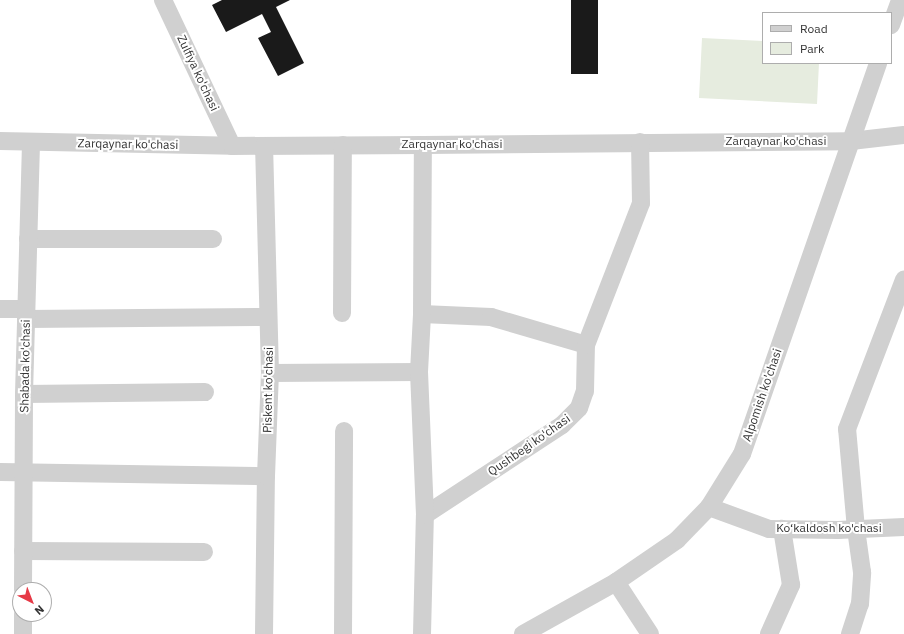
<!DOCTYPE html>
<meta charset="utf-8">
<style>
body{margin:0}
#map{position:relative;width:904px;height:634px;overflow:hidden;background:#fff;font-family:"IBM Plex Sans",sans-serif}
div>[style]{position:absolute}
.green>*{inset:0;background:#e6ecdf}
.building>*{inset:0;background:#1a1a1a}
.minor>*{height:18px;margin:-9px;padding:0 9px;transform-origin:9px;border-radius:9px;background:#d0d0d0}
span{translate:-50% -50%;white-space:nowrap;text-align:center;line-height:1.15;-webkit-text-stroke:4px #fff;paint-order:stroke}
.street-label{font-size:12px;color:#333}
.legend{position:absolute;left:762px;top:12px;width:130px;height:52px;box-sizing:border-box;background:#fff;border:1px solid #adadad;margin:0;padding:5px 7px;list-style:none;font-size:12px;color:#333}
.legend li{display:flex;align-items:center;gap:8px;height:20px}
.legend b{width:20px;border:1px solid #adadad}
.north{position:absolute;left:12px;top:582px;width:40px;height:40px;box-sizing:border-box;background:#fff;border:1px solid #adadad;border-radius:50%;rotate:138deg;font-size:11px;font-weight:700;line-height:16px;text-align:center;color:#333}
.north::after{content:'';display:block;margin:auto;width:14px;height:18px;background:#e63946;clip-path:polygon(50% 0,100% 100%,50% 72%,0 100%)}
</style>
<div id="map">
<div class="green">
<i style="clip-path:polygon(702px 38px,763px 41px,763px 63px,819px 63px,817px 104px,699px 98px)"></i>
</div>
<div class="building">
<i style="clip-path:polygon(222px 0,290px 0,276px 7px,304px 63px,278px 76px,258px 38px,271px 32px,262px 14px,226px 32px,212px 5px)"></i>
<i style="clip-path:polygon(571px 0,598px 0,598px 74px,571px 74px)"></i>
</div>
<div class="minor">
<i style="left:163px;top:0;width:161px;rotate:64.7deg"></i>
<i style="left:891px;top:25px;width:27px;rotate:-70deg"></i>
<i style="left:0;top:141px;width:232px;rotate:1.2deg"></i>
<i style="left:232px;top:146px;width:191px;rotate:-0.3deg"></i>
<i style="left:423px;top:145px;width:428px;rotate:-0.5deg"></i>
<i style="left:851px;top:141px;width:53px;rotate:-6.5deg"></i>
<i style="left:28px;top:239px;width:185px"></i>
<i style="left:0;top:309px;width:26px"></i>
<i style="left:342px;top:313px;width:168px;rotate:-89.7deg"></i>
<i style="left:422px;top:314px;width:69px;rotate:2.5deg"></i>
<i style="left:491px;top:317px;width:99px;rotate:16.4deg"></i>
<i style="left:26px;top:319px;width:242px;rotate:-0.5deg"></i>
<i style="left:270px;top:373px;width:149px;rotate:-0.4deg"></i>
<i style="left:24px;top:394px;width:181px;rotate:-0.6deg"></i>
<i style="left:0;top:472px;width:266px;rotate:0.9deg"></i>
<i style="left:709px;top:507px;width:64px;rotate:20.1deg"></i>
<i style="left:769px;top:529px;width:69px;rotate:0.8deg"></i>
<i style="left:838px;top:530px;width:66px;rotate:-2.6deg"></i>
<i style="left:425px;top:515px;width:164px;rotate:-33.3deg"></i>
<i style="left:562px;top:425px;width:24px;rotate:-45deg"></i>
<i style="left:579px;top:408px;width:18px;rotate:-71deg"></i>
<i style="left:585px;top:391px;width:46px;rotate:-88.8deg"></i>
<i style="left:586px;top:345px;width:152px;rotate:-68.8deg"></i>
<i style="left:641px;top:203px;width:61px;rotate:-90.9deg"></i>
<i style="left:23px;top:551px;width:181px;rotate:0.3deg"></i>
<i style="left:616px;top:582px;width:62px;rotate:56.8deg"></i>
<i style="left:23px;top:590px;width:196px;rotate:-89.7deg"></i>
<i style="left:24px;top:394px;width:252px;rotate:-88.4deg"></i>
<i style="left:23px;top:634px;width:20px;rotate:-90deg"></i>
<i style="left:264px;top:634px;width:158px;rotate:-89.3deg"></i>
<i style="left:266px;top:476px;width:103px;rotate:-87.8deg"></i>
<i style="left:270px;top:373px;width:227px;rotate:-91.5deg"></i>
<i style="left:343px;top:634px;width:203px;rotate:-89.7deg"></i>
<i style="left:422px;top:634px;width:119px;rotate:-88.6deg"></i>
<i style="left:425px;top:515px;width:143px;rotate:-92.4deg"></i>
<i style="left:419px;top:372px;width:58px;rotate:-87deg"></i>
<i style="left:422px;top:314px;width:169px;rotate:-89.7deg"></i>
<i style="left:523px;top:634px;width:107px;rotate:-29.2deg"></i>
<i style="left:616px;top:582px;width:74px;rotate:-34.5deg"></i>
<i style="left:677px;top:540px;width:46px;rotate:-45.9deg"></i>
<i style="left:709px;top:507px;width:62px;rotate:-58.1deg"></i>
<i style="left:742px;top:454px;width:414px;rotate:-70.8deg"></i>
<i style="left:769px;top:634px;width:54px;rotate:-65.8deg"></i>
<i style="left:791px;top:585px;width:57px;rotate:-99.1deg"></i>
<i style="left:850px;top:634px;width:32px;rotate:-72deg"></i>
<i style="left:860px;top:604px;width:32px;rotate:-86deg"></i>
<i style="left:862px;top:572px;width:43px;rotate:-97.9deg"></i>
<i style="left:856px;top:529px;width:100px;rotate:-95.1deg"></i>
<i style="left:847px;top:429px;width:160px;rotate:-69.1deg"></i>
</div>
<div class="street-label">
<span style="left:198px;top:73px;rotate:65deg">Zulfiya ko'chasi</span>
<span style="left:776px;top:141px">Zarqaynar ko'chasi</span>
<span style="left:128px;top:144px;rotate:1deg">Zarqaynar ko'chasi</span>
<span style="left:452px;top:144px">Zarqaynar ko'chasi</span>
<span style="left:25px;top:366px;rotate:-89deg">Shabada ko'chasi</span>
<span style="left:268px;top:390px;rotate:-89deg">Piskent ko'chasi</span>
<span style="left:762px;top:395px;rotate:-71deg">Alpomish ko'chasi</span>
<span style="left:529px;top:445px;rotate:-35deg">Qushbegi ko'chasi</span>
<span style="left:829px;top:528px">Ko‘kaldosh ko'chasi</span>
</div>
<ul class="legend">
<li><b style="height:5px;background:#d0d0d0"></b>Road</li>
<li><b style="height:11px;background:#e6ecdf"></b>Park</li>
</ul>
<div class="north">N</div>
</div>
